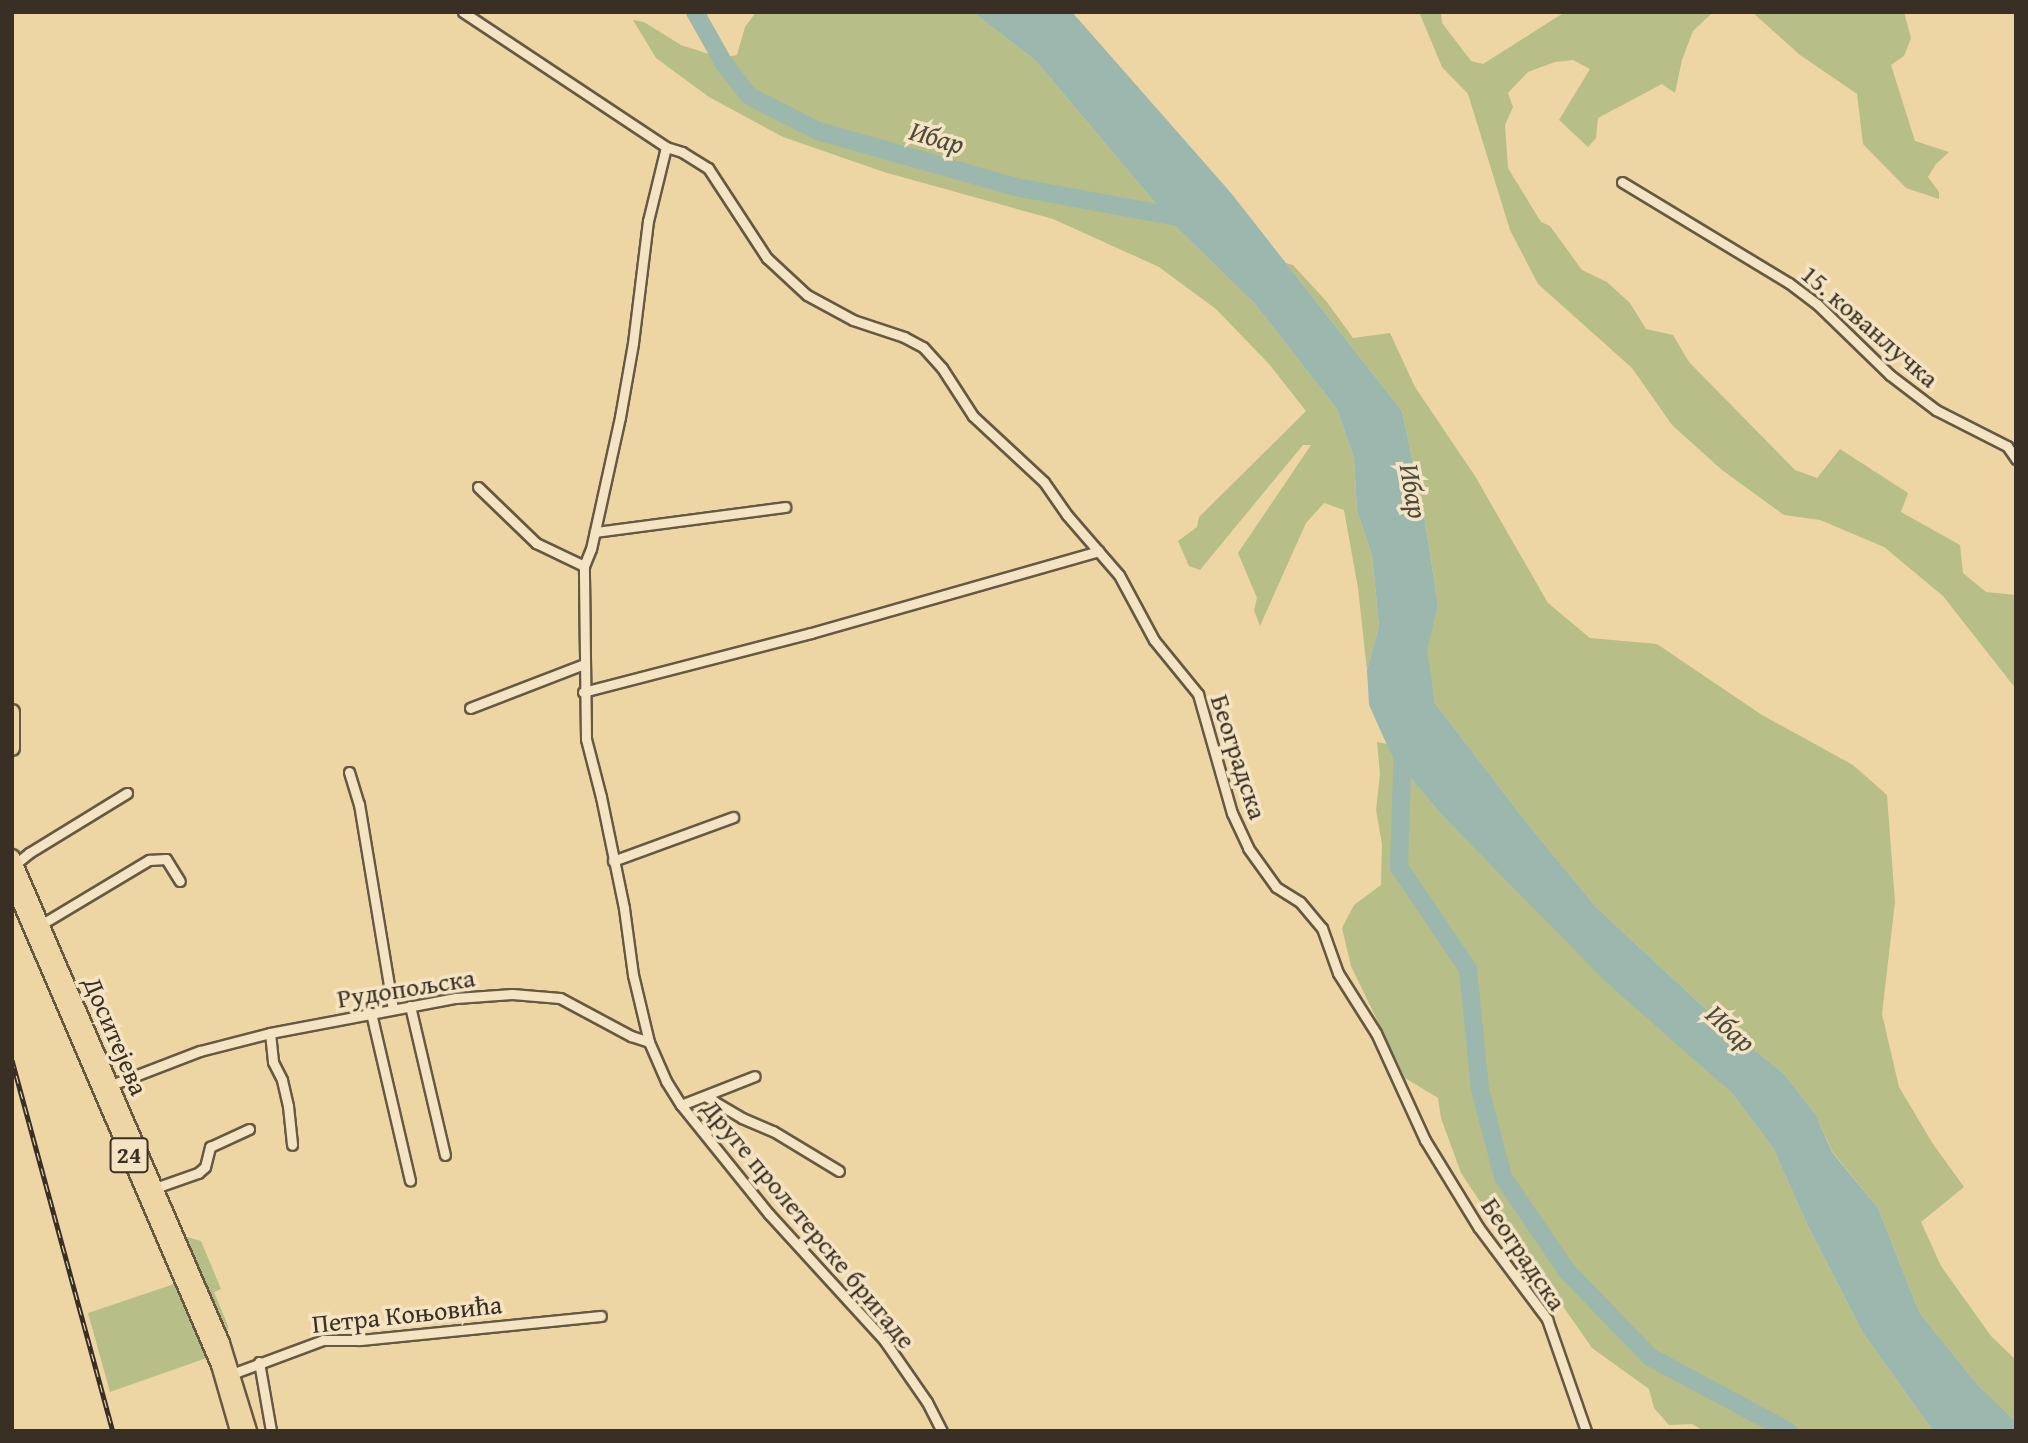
<!DOCTYPE html>
<meta charset="utf-8">
<style>
body{margin:0}
#map{position:relative;width:2028px;height:1443px;overflow:hidden;background:#eed6a4;font-family:"Gentium Book Plus",serif}
div>[style]{position:absolute}
.green>*{inset:0;background:#b7be87}
.water>*{inset:0;background:#9bb7ae}
.river>*{height:18px;margin:-9px;padding:0 9px;transform-origin:9px;border-radius:9px;background:#9bb7ae}
.roads{filter:drop-shadow(2px 0 #665944) drop-shadow(-2px 0 #665944) drop-shadow(0 2px #665944) drop-shadow(0 -2px #665944)}
.minor>*{height:9px;margin:-4.5px;padding:0 4.5px;transform-origin:4.5px;border-radius:4.5px;background:#f4e4c4}
.primary>*{height:14px;margin:-7px;padding:0 7px;transform-origin:7px;border-radius:7px;background:#eed6a4}
.rail>*{height:5px;margin-top:-2.5px;transform-origin:0;background:repeating-linear-gradient(90deg,#f4e4c4 0 8px,#392f24 0 16px);box-sizing:border-box;border-block:2px solid #392f24}
span{translate:-50% -50%;white-space:nowrap;text-align:center;line-height:1.15;-webkit-text-stroke:7px #f4e4c4;paint-order:stroke}
.shield-label span{padding:2px 5px;background:#f4e4c4;border:2px solid;border-radius:5px;-webkit-text-stroke-width:0}
.shield-label{font-size:24px;color:#392f24;font-weight:700}
.street-label{font-size:26px;color:#392f24}
.water-label{font-size:28px;color:#4d4a40;font-style:italic}
.frame{position:absolute;inset:0;border:14px solid #392f24;pointer-events:none}
</style>
<div id="map">
<div class="green">
<i style="clip-path:polygon(756px 12px,973px 12px,1036px 61px,1173px 224px,1255px 304px,1337px 409px,1354px 458px,1357px 511px,1372px 555px,1379px 626px,1367px 670px,1358px 588px,1344px 510px,1324px 503px,1306px 523px,1260px 626px,1254px 610px,1257px 598px,1238px 553px,1311px 445px,1303px 445px,1200px 570px,1189px 566px,1178px 541px,1197px 527px,1199px 517px,1306px 411px,1269px 364px,1216px 309px,1159px 267px,1053px 219px,884px 172px,783px 137px,709px 97px,656px 58px,633px 20px,644px 22px,681px 45px,721px 58px,737px 55px,745px 27px)"></i>
<i style="clip-path:polygon(1419px 12px,1441px 12px,1442px 23px,1471px 61px,1483px 64px,1565px 12px,1713px 12px,1693px 31px,1682px 60px,1675px 93px,1662px 84px,1598px 118px,1596px 138px,1588px 147px,1559px 120px,1590px 69px,1573px 60px,1555px 62px,1528px 72px,1508px 93px,1513px 107px,1505px 125px,1508px 168px,1541px 222px,1550px 226px,1582px 270px,1607px 282px,1630px 303px,1646px 329px,1673px 335px,1689px 362px,1795px 470px,1817px 478px,1840px 449px,1908px 493px,1901px 512px,1960px 545px,1963px 573px,1986px 592px,2016px 595px,2016px 689px,1943px 596px,1884px 547px,1820px 520px,1784px 515px,1722px 470px,1672px 425px,1632px 368px,1538px 284px,1510px 230px,1468px 94px,1442px 67px)"></i>
<i style="clip-path:polygon(1752px 12px,1904px 12px,1911px 38px,1904px 56px,1891px 65px,1915px 141px,1949px 152px,1936px 164px,1928px 177px,1939px 192px,1939px 199px,1906px 188px,1863px 144px,1857px 94px,1800px 55px)"></i>
<i style="clip-path:polygon(1286px 263px,1293px 265px,1327px 302px,1353px 338px,1390px 333px,1415px 387px,1475px 476px,1548px 603px,1590px 638px,1657px 644px,1762px 715px,1853px 765px,1887px 795px,1895px 902px,1882px 1014px,1899px 1087px,1933px 1144px,1964px 1187px,1921px 1222px,1941px 1266px,1991px 1336px,2016px 1360px,2016px 1422px,1976px 1383px,1919px 1312px,1878px 1208px,1832px 1151px,1816px 1115px,1784px 1074px,1711px 1014px,1596px 907px,1526px 822px,1435px 703px,1426px 650px,1438px 605px,1424px 515px,1402px 411px)"></i>
<i style="clip-path:polygon(1377px 742px,1387px 744px,1392px 756px,1440px 813px,1502px 875px,1731px 1092px,1773px 1148px,1808px 1226px,1863px 1333px,1933px 1431px,1704px 1431px,1692px 1424px,1669px 1425px,1654px 1408px,1649px 1389px,1592px 1348px,1551px 1289px,1524px 1268px,1461px 1173px,1441px 1118px,1438px 1098px,1405px 1078px,1351px 966px,1342px 928px,1354px 905px,1381px 885px,1382px 844px,1376px 810px,1380px 774px)"></i>
<i style="clip-path:polygon(184px 1236px,201px 1241px,221px 1289px,214px 1292px,228px 1326px,227px 1332px)"></i>
<i style="clip-path:polygon(183px 1281px,215px 1355px,110px 1392px,88px 1313px)"></i>
</div>
<div class="water">
<i style="clip-path:polygon(973px 12px,1072px 12px,1231px 193px,1402px 411px,1424px 515px,1438px 605px,1427px 650px,1435px 703px,1526px 822px,1596px 907px,1711px 1014px,1784px 1074px,1816px 1115px,1832px 1152px,1878px 1208px,1919px 1312px,1976px 1383px,2016px 1422px,2016px 1431px,1933px 1431px,1863px 1333px,1808px 1226px,1773px 1148px,1731px 1092px,1606px 982px,1440px 813px,1392px 756px,1369px 705px,1367px 670px,1379px 626px,1372px 555px,1357px 511px,1354px 458px,1337px 409px,1255px 304px,1173px 224px,1036px 61px)"></i>
</div>
<div class="river">
<i style="left:695px;top:12px;width:61px;rotate:60.5deg"></i>
<i style="left:725px;top:65px;width:39px;rotate:52deg"></i>
<i style="left:749px;top:96px;width:77px;rotate:26.9deg"></i>
<i style="left:818px;top:131px;width:206px;rotate:15.8deg"></i>
<i style="left:1016px;top:187px;width:175px;rotate:10.5deg"></i>
<i style="left:1403px;top:744px;width:123px;rotate:91.9deg"></i>
<i style="left:1399px;top:867px;width:123px;rotate:55.9deg"></i>
<i style="left:1468px;top:969px;width:121px;rotate:84.3deg"></i>
<i style="left:1480px;top:1089px;width:91px;rotate:75.4deg"></i>
<i style="left:1503px;top:1177px;width:114px;rotate:55.8deg"></i>
<i style="left:1567px;top:1271px;width:120px;rotate:46deg"></i>
<i style="left:1650px;top:1357px;width:157px;rotate:28.2deg"></i>
</div>
<div class="roads">
<div class="minor">
<i style="left:463px;top:12px;width:244px;rotate:33.6deg"></i>
<i style="left:666px;top:147px;width:17px;rotate:17deg"></i>
<i style="left:682px;top:152px;width:31px;rotate:32deg"></i>
<i style="left:708px;top:168px;width:108px;rotate:56.8deg"></i>
<i style="left:767px;top:258px;width:54px;rotate:42.8deg"></i>
<i style="left:807px;top:295px;width:52px;rotate:28.5deg"></i>
<i style="left:853px;top:320px;width:54px;rotate:18.4deg"></i>
<i style="left:904px;top:337px;width:21px;rotate:28deg"></i>
<i style="left:923px;top:347px;width:28px;rotate:48deg"></i>
<i style="left:942px;top:368px;width:57px;rotate:57.1deg"></i>
<i style="left:973px;top:416px;width:97px;rotate:42.9deg"></i>
<i style="left:1044px;top:482px;width:40px;rotate:55.1deg"></i>
<i style="left:1067px;top:515px;width:79px;rotate:49.1deg"></i>
<i style="left:1119px;top:575px;width:74px;rotate:61.7deg"></i>
<i style="left:1154px;top:640px;width:70px;rotate:50.8deg"></i>
<i style="left:1198px;top:694px;width:124px;rotate:74.1deg"></i>
<i style="left:1232px;top:813px;width:38px;rotate:65deg"></i>
<i style="left:1248px;top:848px;width:48px;rotate:54.3deg"></i>
<i style="left:1276px;top:887px;width:28px;rotate:32deg"></i>
<i style="left:1300px;top:902px;width:34px;rotate:50deg"></i>
<i style="left:1322px;top:928px;width:48px;rotate:70.4deg"></i>
<i style="left:1338px;top:973px;width:71px;rotate:57.7deg"></i>
<i style="left:1376px;top:1033px;width:118px;rotate:65.4deg"></i>
<i style="left:1425px;top:1140px;width:103px;rotate:58.5deg"></i>
<i style="left:1479px;top:1228px;width:114px;rotate:53.2deg"></i>
<i style="left:1547px;top:1319px;width:119px;rotate:70.8deg"></i>
<i style="left:1622px;top:182px;width:195px;rotate:31.2deg"></i>
<i style="left:1789px;top:283px;width:35px;rotate:37deg"></i>
<i style="left:1817px;top:304px;width:102px;rotate:44.2deg"></i>
<i style="left:1890px;top:375px;width:58px;rotate:37.3deg"></i>
<i style="left:1936px;top:410px;width:80px;rotate:26.9deg"></i>
<i style="left:2007px;top:446px;width:16px;rotate:55deg"></i>
<i style="left:478px;top:487px;width:81px;rotate:44deg"></i>
<i style="left:536px;top:543px;width:53px;rotate:25.6deg"></i>
<i style="left:595px;top:532px;width:192px;rotate:-7.5deg"></i>
<i style="left:583px;top:692px;width:236px;rotate:-14.5deg"></i>
<i style="left:811px;top:633px;width:299px;rotate:-15.9deg"></i>
<i style="left:470px;top:708px;width:122px;rotate:-21.1deg"></i>
<i style="left:349px;top:772px;width:34px;rotate:73deg"></i>
<i style="left:359px;top:804px;width:208px;rotate:80.6deg"></i>
<i style="left:613px;top:861px;width:128px;rotate:-20.1deg"></i>
<i style="left:13px;top:866px;width:21px;rotate:-39deg"></i>
<i style="left:29px;top:853px;width:115px;rotate:-31.5deg"></i>
<i style="left:37px;top:927px;width:131px;rotate:-30.9deg"></i>
<i style="left:149px;top:860px;width:17px;rotate:-3deg"></i>
<i style="left:166px;top:859px;width:26px;rotate:58deg"></i>
<i style="left:410px;top:1006px;width:153px;rotate:76.8deg"></i>
<i style="left:371px;top:1013px;width:172px;rotate:76.9deg"></i>
<i style="left:270px;top:1033px;width:29px;rotate:84deg"></i>
<i style="left:273px;top:1062px;width:20px;rotate:63deg"></i>
<i style="left:282px;top:1080px;width:27px;rotate:77deg"></i>
<i style="left:288px;top:1106px;width:39px;rotate:84deg"></i>
<i style="left:649px;top:1042px;width:43px;rotate:66.4deg"></i>
<i style="left:666px;top:1081px;width:28px;rotate:58deg"></i>
<i style="left:681px;top:1105px;width:140px;rotate:51.1deg"></i>
<i style="left:769px;top:1214px;width:171px;rotate:47.6deg"></i>
<i style="left:884px;top:1340px;width:75px;rotate:55.3deg"></i>
<i style="left:927px;top:1402px;width:33px;rotate:63deg"></i>
<i style="left:106px;top:1087px;width:101px;rotate:-21deg"></i>
<i style="left:200px;top:1051px;width:72px;rotate:-14.4deg"></i>
<i style="left:270px;top:1033px;width:189px;rotate:-10.7deg"></i>
<i style="left:456px;top:998px;width:56px;rotate:-4.1deg"></i>
<i style="left:512px;top:994px;width:48px;rotate:4.8deg"></i>
<i style="left:560px;top:998px;width:81px;rotate:28.2deg"></i>
<i style="left:631px;top:1036px;width:19px;rotate:18deg"></i>
<i style="left:649px;top:1042px;width:69px;rotate:-103.4deg"></i>
<i style="left:633px;top:975px;width:68px;rotate:-97.7deg"></i>
<i style="left:624px;top:908px;width:113px;rotate:-101.7deg"></i>
<i style="left:601px;top:797px;width:60px;rotate:-104.5deg"></i>
<i style="left:586px;top:739px;width:173px;rotate:-90.7deg"></i>
<i style="left:584px;top:566px;width:18px;rotate:-68deg"></i>
<i style="left:591px;top:549px;width:135px;rotate:-77.6deg"></i>
<i style="left:620px;top:417px;width:75px;rotate:-80deg"></i>
<i style="left:633px;top:343px;width:123px;rotate:-83deg"></i>
<i style="left:648px;top:221px;width:76px;rotate:-76.3deg"></i>
<i style="left:705px;top:1096px;width:43px;rotate:30.7deg"></i>
<i style="left:742px;top:1118px;width:34px;rotate:23deg"></i>
<i style="left:773px;top:1131px;width:77px;rotate:31.2deg"></i>
<i style="left:681px;top:1105px;width:79px;rotate:-21.4deg"></i>
<i style="left:155px;top:1188px;width:46px;rotate:-19.2deg"></i>
<i style="left:198px;top:1173px;width:9px;rotate:-41deg"></i>
<i style="left:205px;top:1167px;width:21px;rotate:-76deg"></i>
<i style="left:210px;top:1147px;width:43px;rotate:-24.8deg"></i>
<i style="left:259px;top:1362px;width:70px;rotate:80.1deg"></i>
<i style="left:229px;top:1375px;width:100px;rotate:-20.4deg"></i>
<i style="left:323px;top:1340px;width:37px"></i>
<i style="left:360px;top:1340px;width:242px;rotate:-5.7deg"></i>
</div>
<div class="primary">
<i style="left:12px;top:712px;width:36px;rotate:90deg"></i>
<i style="left:12px;top:857px;width:529px;rotate:66.63deg"></i>
<i style="left:222px;top:1343px;width:92px;rotate:72.9deg"></i>
<i style="left:12px;top:883px;width:525px;rotate:66.76deg"></i>
<i style="left:219px;top:1365px;width:69px;rotate:73.9deg"></i>
</div>
</div>
<div class="rail">
<i style="left:12px;top:1060px;width:385px;rotate:74.8deg"></i>
</div>
<div class="shield-label">
<span style="left:129px;top:1155px">24</span>
</div>
<div class="street-label">
<span style="left:1870px;top:326px;rotate:41deg">15. кованлучка</span>
<span style="left:1239px;top:757px;rotate:72deg">Београдска</span>
<span style="left:406px;top:988px;rotate:-9deg">Рудопољска</span>
<span style="left:116px;top:1036px;rotate:67deg">Доситејева</span>
<span style="left:809px;top:1224px;rotate:50deg">Друге пролетерске бригаде</span>
<span style="left:1524px;top:1254px;rotate:56deg">Београдска</span>
<span style="left:407px;top:1314px;rotate:-6deg">Петра Коњовића</span>
</div>
<div class="water-label">
<span style="left:937px;top:137px;rotate:16deg">Ибар</span>
<span style="left:1414px;top:491px;rotate:80deg">Ибар</span>
<span style="left:1731px;top:1028px;rotate:42deg">Ибар</span>
</div>
<div class="frame"></div>
</div>
